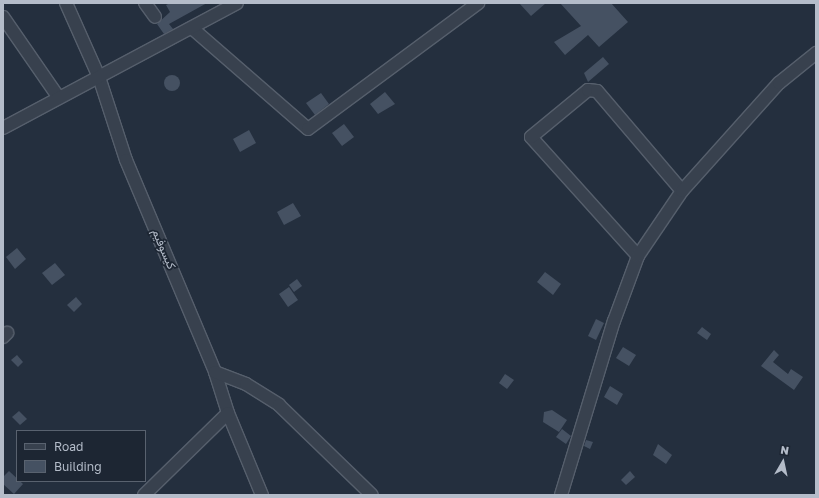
<!DOCTYPE html>
<meta charset="utf-8">
<style>
body{margin:0}
#map{position:relative;width:819px;height:498px;overflow:hidden;background:#242f3e;font-family:"Golos Text",Vazirmatn,sans-serif}
div>[style]{position:absolute}
.building>*{inset:0;background:#455162}
.round{border-radius:50%}
.roads{filter:drop-shadow(1px 0 #565f6c) drop-shadow(-1px 0 #565f6c) drop-shadow(0 1px #565f6c) drop-shadow(0 -1px #565f6c)}
.minor>*{height:12px;margin:-6px;padding:0 6px;transform-origin:6px;border-radius:6px;background:#38414e}
span{translate:-50% -50%;white-space:nowrap;text-align:center;line-height:1.15;-webkit-text-stroke:3.5px #1d2633;paint-order:stroke}
.street-label{font-size:12px;color:#b4bcc9}
.frame{position:absolute;inset:0;border:4px solid #b4bcc9;pointer-events:none}
.legend{position:absolute;left:16px;top:430px;width:130px;height:52px;box-sizing:border-box;background:#1d2633;border:1px solid #59626f;margin:0;padding:5px 7px;list-style:none;font-size:12px;color:#b4bcc9}
.legend li{display:flex;align-items:center;gap:8px;height:20px}
.legend b{width:20px;border:1px solid #59626f}
.north{position:absolute;left:763px;top:442px;width:40px;height:40px;-webkit-text-stroke:3px #1d2633;paint-order:stroke;rotate:9deg;font-size:11px;font-weight:700;line-height:16px;text-align:center;color:#b4bcc9}
.north::after{content:'';display:block;margin:auto;width:14px;height:18px;background:#b4bcc9;clip-path:polygon(50% 0,100% 100%,50% 72%,0 100%)}
</style>
<div id="map">
<div class="building">
<i style="clip-path:polygon(170px 3px,207px 3px,169px 24px,173px 29px,164px 34px,157px 24px,170px 12px,166px 5px)"></i>
<i style="clip-path:polygon(519px 3px,546px 3px,531px 16px)"></i>
<i style="clip-path:polygon(560px 3px,611px 3px,628px 22px,599px 47px,588px 35px,565px 55px,554px 42px,581px 26px)"></i>
<i style="clip-path:polygon(603px 57px,609px 64px,588px 82px,584px 73px)"></i>
<i class="round" style="left:164px;top:75px;width:16px;height:16px"></i>
<i style="clip-path:polygon(385px 92px,395px 104px,378px 114px,370px 104px)"></i>
<i style="clip-path:polygon(321px 93px,329px 104px,315px 115px,306px 103px)"></i>
<i style="clip-path:polygon(344px 124px,354px 137px,342px 146px,332px 133px)"></i>
<i style="clip-path:polygon(249px 130px,256px 143px,240px 152px,233px 139px)"></i>
<i style="clip-path:polygon(293px 203px,301px 216px,284px 225px,277px 212px)"></i>
<i style="clip-path:polygon(17px 248px,26px 259px,15px 269px,6px 257px)"></i>
<i style="clip-path:polygon(55px 263px,65px 275px,52px 285px,42px 273px)"></i>
<i style="clip-path:polygon(545px 272px,561px 284px,553px 295px,537px 282px)"></i>
<i style="clip-path:polygon(297px 279px,302px 286px,294px 292px,289px 285px)"></i>
<i style="clip-path:polygon(289px 287px,298px 300px,288px 307px,279px 294px)"></i>
<i style="clip-path:polygon(76px 297px,82px 304px,74px 312px,67px 305px)"></i>
<i style="clip-path:polygon(596px 319px,604px 323px,596px 340px,588px 336px)"></i>
<i style="clip-path:polygon(702px 327px,711px 334px,707px 340px,697px 333px)"></i>
<i style="clip-path:polygon(623px 347px,636px 355px,629px 366px,616px 358px)"></i>
<i style="clip-path:polygon(774px 350px,779px 355px,773px 362px,788px 374px,791px 369px,803px 377px,794px 390px,761px 366px)"></i>
<i style="clip-path:polygon(17px 355px,23px 362px,18px 367px,11px 360px)"></i>
<i style="clip-path:polygon(505px 374px,514px 380px,507px 389px,499px 383px)"></i>
<i style="clip-path:polygon(610px 386px,623px 394px,617px 405px,604px 397px)"></i>
<i style="clip-path:polygon(552px 410px,567px 420px,559px 432px,543px 422px,544px 412px)"></i>
<i style="clip-path:polygon(19px 411px,27px 419px,20px 425px,12px 417px)"></i>
<i style="clip-path:polygon(562px 429px,571px 436px,566px 444px,556px 437px)"></i>
<i style="clip-path:polygon(586px 440px,593px 442px,590px 449px,584px 446px)"></i>
<i style="clip-path:polygon(658px 444px,672px 455px,666px 464px,653px 455px)"></i>
<i style="clip-path:polygon(9px 471px,23px 484px,14px 494px,3px 484px,3px 477px)"></i>
<i style="clip-path:polygon(630px 471px,635px 477px,626px 485px,621px 480px)"></i>
</div>
<div class="roads">
<div class="minor">
<i style="left:66px;top:3px;width:81px;rotate:66deg"></i>
<i style="left:99px;top:77px;width:87px;rotate:72deg"></i>
<i style="left:126px;top:160px;width:230px;rotate:67.2deg"></i>
<i style="left:215px;top:372px;width:43px;rotate:72.4deg"></i>
<i style="left:228px;top:413px;width:89px;rotate:67.5deg"></i>
<i style="left:145px;top:3px;width:17px;rotate:54deg"></i>
<i style="left:3px;top:17px;width:98px;rotate:55.3deg"></i>
<i style="left:193px;top:29px;width:152px;rotate:41deg"></i>
<i style="left:308px;top:129px;width:212px;rotate:-36.5deg"></i>
<i style="left:3px;top:128px;width:265px;rotate:-28.1deg"></i>
<i style="left:638px;top:256px;width:160px;rotate:-132deg"></i>
<i style="left:531px;top:137px;width:74px;rotate:-39.5deg"></i>
<i style="left:588px;top:90px;width:9px;rotate:6deg"></i>
<i style="left:597px;top:91px;width:131px;rotate:49.6deg"></i>
<i style="left:3px;top:337px;width:6px;rotate:-45deg"></i>
<i style="left:215px;top:372px;width:33px;rotate:21deg"></i>
<i style="left:246px;top:384px;width:39px;rotate:32deg"></i>
<i style="left:279px;top:405px;width:129px;rotate:44.1deg"></i>
<i style="left:144px;top:495px;width:117px;rotate:-44.3deg"></i>
<i style="left:561px;top:495px;width:182px;rotate:-73.1deg"></i>
<i style="left:614px;top:321px;width:69px;rotate:-69.7deg"></i>
<i style="left:638px;top:256px;width:78px;rotate:-55.9deg"></i>
<i style="left:682px;top:191px;width:145px;rotate:-48.1deg"></i>
<i style="left:779px;top:83px;width:48px;rotate:-39deg"></i>
</div>
</div>
<div class="street-label">
<span style="left:164px;top:249px;rotate:67deg">كيسوفيم</span>
</div>
<div class="frame"></div>
<ul class="legend">
<li><b style="height:5px;background:#38414e"></b>Road</li>
<li><b style="height:11px;background:#455162"></b>Building</li>
</ul>
<div class="north">N</div>
</div>
